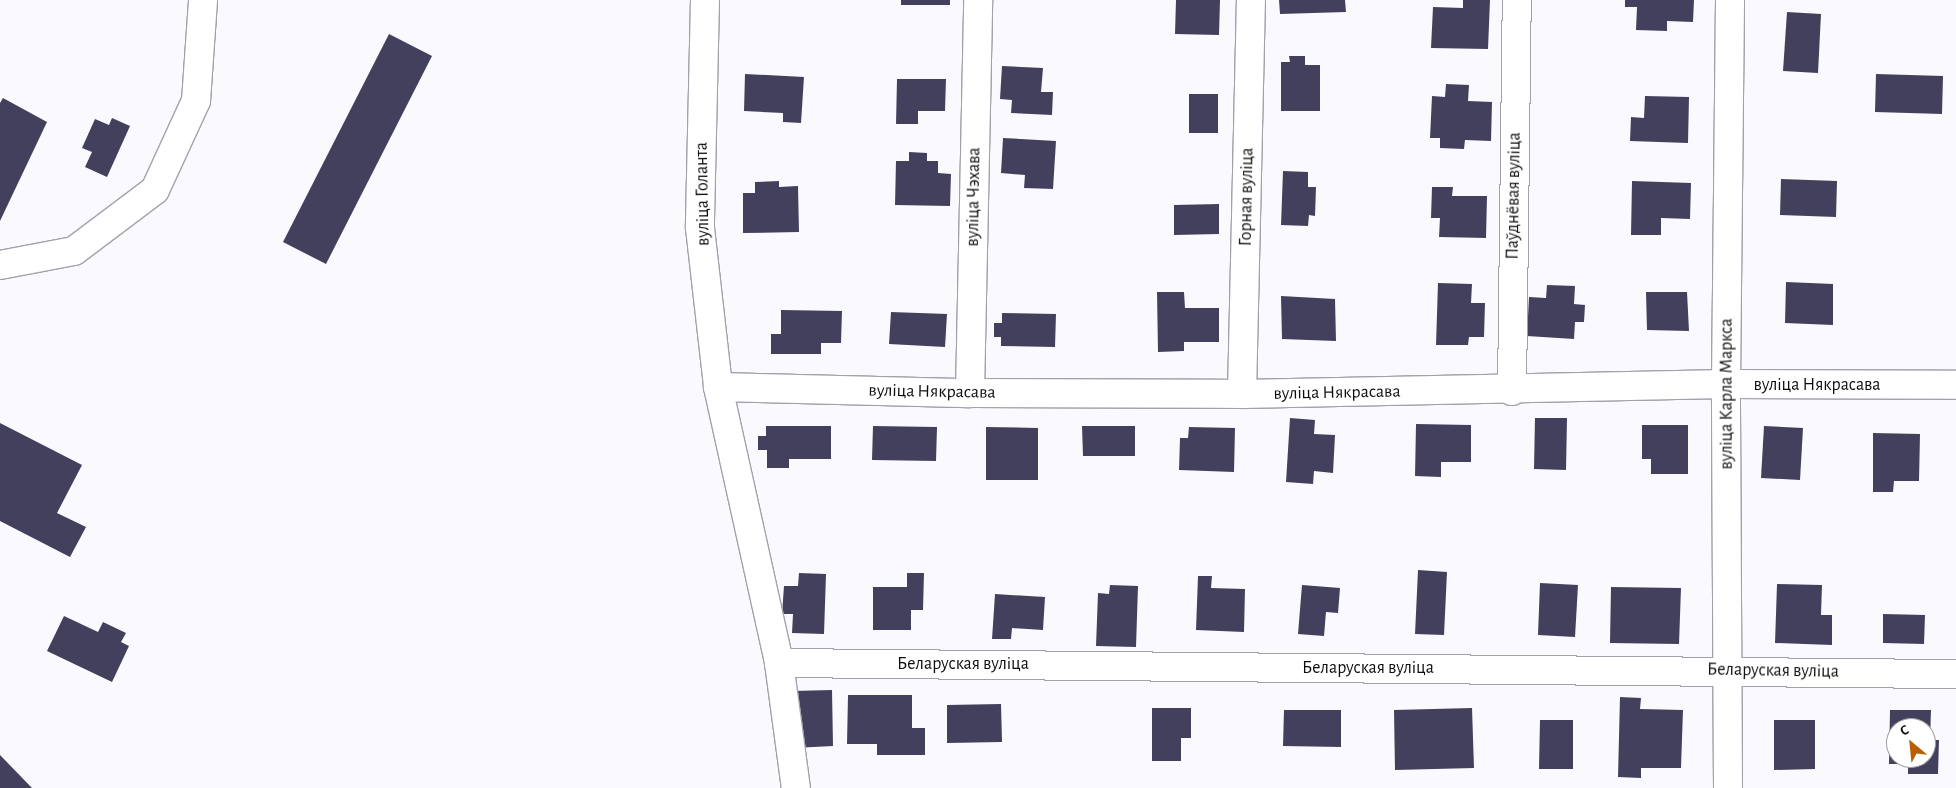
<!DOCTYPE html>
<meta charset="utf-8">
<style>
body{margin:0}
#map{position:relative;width:1956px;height:788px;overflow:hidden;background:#f9f9fe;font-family:"Alegreya Sans",sans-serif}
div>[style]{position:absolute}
.building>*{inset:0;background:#43405d}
.roads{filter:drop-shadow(1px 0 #a2a1aa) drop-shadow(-1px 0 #a2a1aa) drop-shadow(0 1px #a2a1aa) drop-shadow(0 -1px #a2a1aa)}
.minor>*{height:28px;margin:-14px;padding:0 14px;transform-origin:14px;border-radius:14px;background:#fff}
span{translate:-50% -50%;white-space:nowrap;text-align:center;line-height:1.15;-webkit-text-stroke:5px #fff;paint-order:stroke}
.street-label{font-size:18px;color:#0d0d0f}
.north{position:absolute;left:1886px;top:718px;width:50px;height:50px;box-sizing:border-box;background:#fff;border:1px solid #9e9e9f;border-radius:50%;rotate:332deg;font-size:14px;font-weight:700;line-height:20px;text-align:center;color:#0d0d0f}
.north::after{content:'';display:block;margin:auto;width:18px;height:22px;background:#b95e02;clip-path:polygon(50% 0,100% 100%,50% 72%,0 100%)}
</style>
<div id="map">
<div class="building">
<i style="clip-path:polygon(901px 0,950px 0,950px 5px,901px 5px)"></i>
<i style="clip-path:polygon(1176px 0,1220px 0,1219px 35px,1175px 34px)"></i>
<i style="clip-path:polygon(1279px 0,1345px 0,1346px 12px,1280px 14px)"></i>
<i style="clip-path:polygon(1463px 0,1490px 0,1488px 49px,1431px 48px,1433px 7px,1463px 8px)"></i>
<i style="clip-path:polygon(1625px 0,1694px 0,1693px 22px,1667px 21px,1667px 31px,1636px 30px,1637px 7px,1625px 7px)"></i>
<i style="clip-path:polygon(1787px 12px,1821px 14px,1818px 73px,1783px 71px)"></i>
<i style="clip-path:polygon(389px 34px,432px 56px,326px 264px,283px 242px)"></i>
<i style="clip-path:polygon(1289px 56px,1305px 56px,1305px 65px,1320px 65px,1320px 111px,1281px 111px,1281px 62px,1290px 62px)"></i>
<i style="clip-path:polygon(1002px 66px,1043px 68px,1041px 92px,1053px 92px,1052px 115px,1011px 113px,1012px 100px,1000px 99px)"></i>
<i style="clip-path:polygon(745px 74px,804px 77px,801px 123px,783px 122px,783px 113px,744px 111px)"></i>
<i style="clip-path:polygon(1876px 74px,1943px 76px,1942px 114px,1875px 112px)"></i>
<i style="clip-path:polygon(897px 79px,946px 79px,945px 111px,918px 111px,918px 124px,896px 124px)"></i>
<i style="clip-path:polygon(1446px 84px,1469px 85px,1468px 101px,1492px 102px,1491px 141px,1465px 140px,1464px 149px,1440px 148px,1440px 138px,1430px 138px,1432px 96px,1445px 97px)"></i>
<i style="clip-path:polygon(1189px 94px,1218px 94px,1218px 133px,1189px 133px)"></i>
<i style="clip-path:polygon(1645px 96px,1689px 97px,1688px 143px,1630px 141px,1631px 117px,1644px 118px)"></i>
<i style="clip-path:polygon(3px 98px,47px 122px,0 221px,0 103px)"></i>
<i style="clip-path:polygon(112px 118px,130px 126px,107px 177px,85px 167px,92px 152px,82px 148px,95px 119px,109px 125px)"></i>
<i style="clip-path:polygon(1003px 138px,1056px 141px,1053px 189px,1024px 188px,1025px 175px,1001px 173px)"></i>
<i style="clip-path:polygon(909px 152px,927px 153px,927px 161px,938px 161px,938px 173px,951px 174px,950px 206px,895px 205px,896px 161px,909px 161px)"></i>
<i style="clip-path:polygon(1283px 171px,1308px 172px,1308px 187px,1316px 187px,1315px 216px,1309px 215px,1308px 226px,1281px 225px)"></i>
<i style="clip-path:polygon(1781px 179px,1837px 181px,1836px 217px,1780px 215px)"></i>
<i style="clip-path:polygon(779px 181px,779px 187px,798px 186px,799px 232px,743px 233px,743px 193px,755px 193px,755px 182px)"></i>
<i style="clip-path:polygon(1632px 181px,1691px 183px,1690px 219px,1661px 218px,1661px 235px,1631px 235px)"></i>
<i style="clip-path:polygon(1432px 187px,1453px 187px,1452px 196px,1487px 196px,1486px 238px,1439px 237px,1440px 218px,1431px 218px)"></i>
<i style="clip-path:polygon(1219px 204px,1219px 234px,1174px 235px,1174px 205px)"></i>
<i style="clip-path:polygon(1786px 282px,1833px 284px,1833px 325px,1785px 323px)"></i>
<i style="clip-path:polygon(1438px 283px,1472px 284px,1471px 303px,1485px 303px,1484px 337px,1469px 337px,1468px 345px,1436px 345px)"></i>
<i style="clip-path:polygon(1547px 285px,1575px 286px,1574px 304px,1585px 305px,1584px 322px,1575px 322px,1574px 339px,1527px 336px,1529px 297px,1546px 298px)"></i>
<i style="clip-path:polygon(1157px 292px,1184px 292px,1185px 308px,1219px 308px,1219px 342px,1184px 342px,1184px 351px,1158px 352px)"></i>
<i style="clip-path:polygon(1646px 292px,1687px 292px,1689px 331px,1647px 330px)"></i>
<i style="clip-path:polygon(1281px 296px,1335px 299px,1336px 341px,1282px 339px)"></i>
<i style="clip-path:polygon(781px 310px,842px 311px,841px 343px,821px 343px,821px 354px,771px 354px,771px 334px,781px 334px)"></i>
<i style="clip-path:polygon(891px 312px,947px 314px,945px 347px,889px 344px)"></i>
<i style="clip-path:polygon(1002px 313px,1056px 314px,1055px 347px,1001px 346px,1001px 337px,994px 337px,994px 323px,1002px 323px)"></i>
<i style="clip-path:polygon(1290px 418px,1315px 420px,1314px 434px,1335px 435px,1333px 473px,1314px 471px,1313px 484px,1286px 482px)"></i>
<i style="clip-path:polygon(1535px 418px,1567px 418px,1566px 470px,1534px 469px)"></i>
<i style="clip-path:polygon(0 423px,82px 465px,57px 513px,86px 527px,70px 557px,0 521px)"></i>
<i style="clip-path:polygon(1416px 424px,1471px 425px,1471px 462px,1441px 462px,1441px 477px,1415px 476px)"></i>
<i style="clip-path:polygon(1642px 425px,1688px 425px,1688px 474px,1651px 474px,1651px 459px,1642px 459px)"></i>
<i style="clip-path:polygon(766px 426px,831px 426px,831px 459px,789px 459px,789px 468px,767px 468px,767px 450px,758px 450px,758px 436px,766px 436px)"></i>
<i style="clip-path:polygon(873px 426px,937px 427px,936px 461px,872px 460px)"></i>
<i style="clip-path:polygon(1082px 426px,1135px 426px,1135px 456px,1083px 456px)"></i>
<i style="clip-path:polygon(1764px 426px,1803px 428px,1800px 480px,1761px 478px)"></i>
<i style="clip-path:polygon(986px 427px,1038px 428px,1038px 480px,986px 480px)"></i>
<i style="clip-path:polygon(1189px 427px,1235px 428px,1234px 472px,1179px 470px,1180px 438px,1188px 438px)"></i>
<i style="clip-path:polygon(1873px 433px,1920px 434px,1919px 481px,1894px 481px,1893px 492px,1873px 492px)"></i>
<i style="clip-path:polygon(1418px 570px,1447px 572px,1444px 635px,1415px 634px)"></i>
<i style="clip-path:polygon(799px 573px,826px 574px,824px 634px,792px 633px,793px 614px,782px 614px,784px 586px,798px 586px)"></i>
<i style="clip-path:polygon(907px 573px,924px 573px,923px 610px,911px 610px,911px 630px,873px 630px,873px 587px,907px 587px)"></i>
<i style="clip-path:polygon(1198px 576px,1212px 576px,1211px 588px,1245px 589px,1244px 632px,1196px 630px)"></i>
<i style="clip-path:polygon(1540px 583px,1578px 585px,1575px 637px,1538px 635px)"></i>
<i style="clip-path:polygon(1777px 584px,1822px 585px,1821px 615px,1832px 615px,1832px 645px,1775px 643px)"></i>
<i style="clip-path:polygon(1110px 585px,1138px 586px,1136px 647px,1096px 646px,1098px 593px,1109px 594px)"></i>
<i style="clip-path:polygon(1302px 585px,1340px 588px,1338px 613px,1326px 612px,1324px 636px,1298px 634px)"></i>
<i style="clip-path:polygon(1611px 587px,1681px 588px,1679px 644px,1610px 643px)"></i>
<i style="clip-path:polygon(995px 594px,1045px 597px,1043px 630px,1012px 628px,1011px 639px,992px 639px)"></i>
<i style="clip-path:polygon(1883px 614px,1925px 615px,1924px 644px,1883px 643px)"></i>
<i style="clip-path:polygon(64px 616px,98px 632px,103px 622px,126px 633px,121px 642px,129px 646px,112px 682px,47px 651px)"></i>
<i style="clip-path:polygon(832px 690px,833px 746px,793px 748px,792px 691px)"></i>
<i style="clip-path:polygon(848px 695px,912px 695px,912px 728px,925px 728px,925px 755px,877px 755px,877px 744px,847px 744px)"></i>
<i style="clip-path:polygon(1620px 697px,1641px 698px,1640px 709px,1683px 710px,1681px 768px,1641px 768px,1641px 778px,1618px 777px)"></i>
<i style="clip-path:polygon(1001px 704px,1002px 742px,947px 743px,947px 705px)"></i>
<i style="clip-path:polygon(1152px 708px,1191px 708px,1191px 738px,1181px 738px,1181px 761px,1152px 761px)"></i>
<i style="clip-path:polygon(1472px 708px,1474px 768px,1395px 770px,1394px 710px)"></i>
<i style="clip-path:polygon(1284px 710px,1341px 710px,1341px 747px,1283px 746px)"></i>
<i style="clip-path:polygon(evenodd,1890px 710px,1931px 710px,1930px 740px,1939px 740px,1938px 774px,1908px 774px,1908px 764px,1889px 764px,1890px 710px,1896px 728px,1926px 728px,1926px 758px,1896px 758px,1896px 728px)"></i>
<i style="clip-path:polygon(1540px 720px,1573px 720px,1573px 769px,1539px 769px)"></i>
<i style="clip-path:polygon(1774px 720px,1815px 720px,1815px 769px,1774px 770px)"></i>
<i style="clip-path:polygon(0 755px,32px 788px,0 788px)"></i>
</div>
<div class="roads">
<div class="minor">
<i style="left:705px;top:0;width:228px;rotate:91.3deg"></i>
<i style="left:700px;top:228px;width:160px;rotate:83.5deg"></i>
<i style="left:718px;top:387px;width:283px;rotate:77.5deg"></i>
<i style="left:779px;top:663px;width:126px;rotate:82.3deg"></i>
<i style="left:0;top:265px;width:75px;rotate:-10.7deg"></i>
<i style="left:74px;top:251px;width:101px;rotate:-37deg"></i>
<i style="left:155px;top:190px;width:98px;rotate:-65.3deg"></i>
<i style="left:196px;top:101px;width:101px;rotate:-86deg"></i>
<i style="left:718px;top:387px;width:252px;rotate:1.4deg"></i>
<i style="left:970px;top:393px;width:272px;rotate:0.2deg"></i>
<i style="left:1242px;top:394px;width:484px;rotate:-1.2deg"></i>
<i style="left:1726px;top:384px;width:230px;rotate:0.2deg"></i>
<i style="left:1512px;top:391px;width:391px;rotate:-89.3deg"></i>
<i style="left:970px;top:393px;width:393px;rotate:-88.8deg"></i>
<i style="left:1242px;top:394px;width:394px;rotate:-88.7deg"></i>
<i style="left:779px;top:663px;width:1177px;rotate:0.54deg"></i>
<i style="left:1728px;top:788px;width:404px;rotate:-90.3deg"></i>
<i style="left:1726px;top:384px;width:384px;rotate:-89.4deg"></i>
</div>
</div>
<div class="street-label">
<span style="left:703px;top:194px;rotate:-91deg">вуліца Голанта</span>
<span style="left:1514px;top:196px;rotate:-89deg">Паўднёвая вуліца</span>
<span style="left:974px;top:197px;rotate:-89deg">вуліца Чэхава</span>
<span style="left:1247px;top:197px;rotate:-89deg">Горная вуліца</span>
<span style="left:1817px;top:385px">вуліца Някрасава</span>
<span style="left:932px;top:392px;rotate:1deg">вуліца Някрасава</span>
<span style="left:1337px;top:393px;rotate:-1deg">вуліца Някрасава</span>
<span style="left:1727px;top:394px;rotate:-90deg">вуліца Карла Маркса</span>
<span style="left:963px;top:664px">Беларуская вуліца</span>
<span style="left:1368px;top:668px">Беларуская вуліца</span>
<span style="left:1773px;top:671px;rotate:1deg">Беларуская вуліца</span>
</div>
<div class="north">С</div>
</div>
